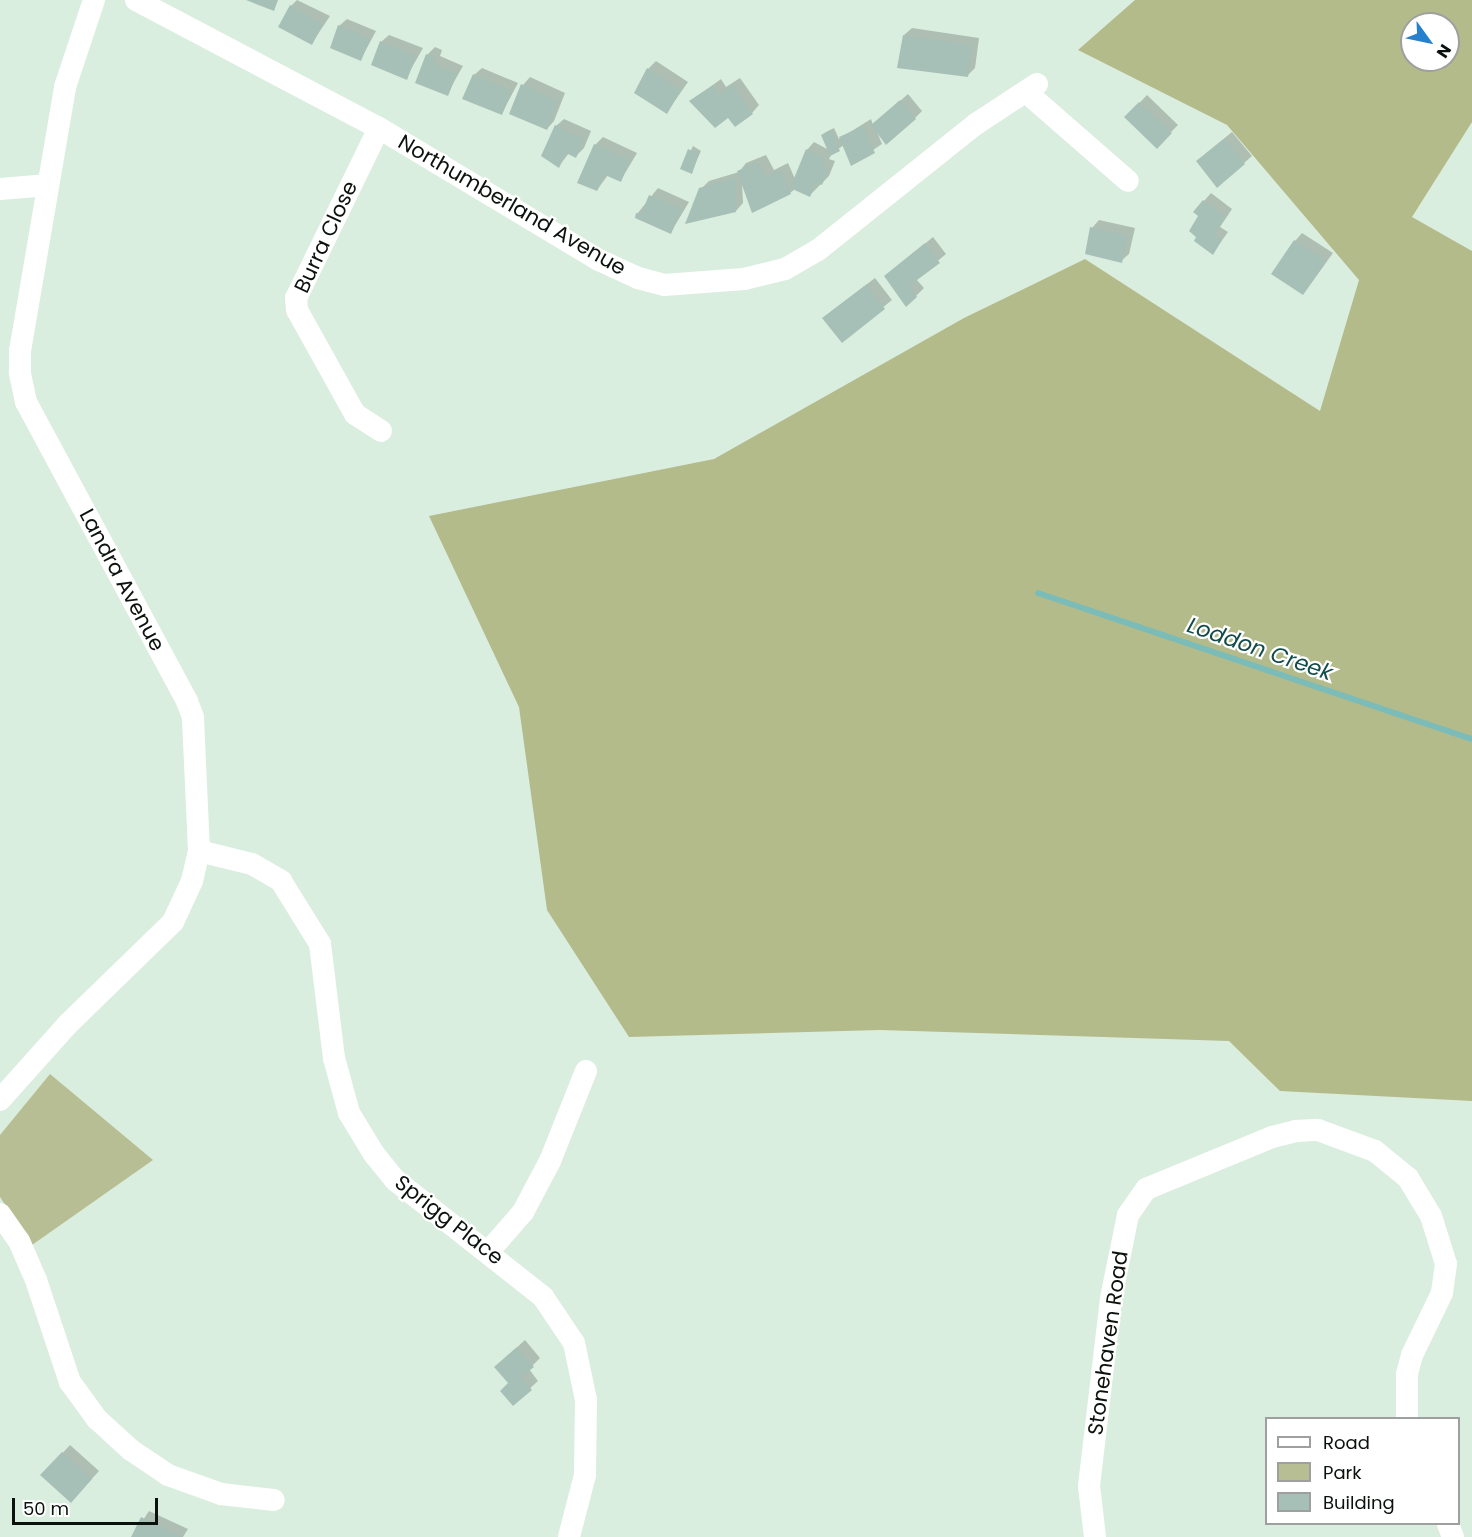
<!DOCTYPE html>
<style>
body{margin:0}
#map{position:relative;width:1472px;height:1537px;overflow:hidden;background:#daeedf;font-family:Poppins,sans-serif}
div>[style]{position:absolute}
.green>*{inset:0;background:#b7be94}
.forest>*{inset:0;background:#b4bb8b}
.shadow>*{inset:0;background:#0003}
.stream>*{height:6px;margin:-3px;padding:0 3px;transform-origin:3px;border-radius:3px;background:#7bbcb8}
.building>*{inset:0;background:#a7c0b7}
.street>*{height:22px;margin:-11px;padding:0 11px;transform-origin:11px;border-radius:11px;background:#fff}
span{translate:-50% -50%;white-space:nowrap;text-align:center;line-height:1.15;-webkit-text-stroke:4.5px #fff;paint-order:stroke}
.street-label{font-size:21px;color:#0b120d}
.water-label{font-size:22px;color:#124c4a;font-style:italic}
.legend{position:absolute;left:1265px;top:1417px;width:195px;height:108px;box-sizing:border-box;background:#fff;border:2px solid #9da09e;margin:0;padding:8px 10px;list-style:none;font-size:18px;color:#0b120d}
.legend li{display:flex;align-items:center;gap:12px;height:30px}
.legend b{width:30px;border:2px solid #9da09e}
.north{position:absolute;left:1400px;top:12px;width:60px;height:60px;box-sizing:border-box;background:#fff;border:2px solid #9da09e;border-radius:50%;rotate:123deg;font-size:16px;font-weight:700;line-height:24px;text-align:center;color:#0b120d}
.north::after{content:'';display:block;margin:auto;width:21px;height:27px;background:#2680cd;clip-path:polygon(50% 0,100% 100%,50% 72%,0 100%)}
.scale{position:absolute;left:12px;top:1498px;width:146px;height:27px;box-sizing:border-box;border:3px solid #0b120d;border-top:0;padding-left:8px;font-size:18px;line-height:21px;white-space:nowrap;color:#0b120d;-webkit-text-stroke:4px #fff;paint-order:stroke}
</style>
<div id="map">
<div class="green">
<i style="clip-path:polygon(50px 1074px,153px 1160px,32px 1245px,0 1197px,0 1135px)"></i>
</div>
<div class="forest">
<i style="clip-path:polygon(evenodd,1135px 0,1472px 0,1472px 122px,1412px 217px,1472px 251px,1472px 1101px,1280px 1091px,1229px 1041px,880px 1030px,629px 1037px,547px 910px,519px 707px,429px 516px,714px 459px,964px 318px,1085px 259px,1320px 411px,1359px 280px,1227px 125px,1078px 50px,1135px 0,1412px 24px,1448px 24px,1448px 60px,1412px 60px,1412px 24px)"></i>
</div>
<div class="shadow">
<i style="clip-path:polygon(297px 0,330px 16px,312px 43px,291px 6px)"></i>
<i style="clip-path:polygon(347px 19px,376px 31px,361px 59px,339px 26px)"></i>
<i style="clip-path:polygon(912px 28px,979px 38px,975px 68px,968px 75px,904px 35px)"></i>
<i style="clip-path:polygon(389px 35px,423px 48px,406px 78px,381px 42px)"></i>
<i style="clip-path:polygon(435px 47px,442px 50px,440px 56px,463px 66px,447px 94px,427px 55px)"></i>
<i style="clip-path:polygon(656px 61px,688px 82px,667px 112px,648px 69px)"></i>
<i style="clip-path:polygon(482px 68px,518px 83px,502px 113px,474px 75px)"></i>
<i style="clip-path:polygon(530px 77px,565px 93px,554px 121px,547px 129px,523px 85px)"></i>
<i style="clip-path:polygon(740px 78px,759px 105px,752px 113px,691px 101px,721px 79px,726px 87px)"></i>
<i style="clip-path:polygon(908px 94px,922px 111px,915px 118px,877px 132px,882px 144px,852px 164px,844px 145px,832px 153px,829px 159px,835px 161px,829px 176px,810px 195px,795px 189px,790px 193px,742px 184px,743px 203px,736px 211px,687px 223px,701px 189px,709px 181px,739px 172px,746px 163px,766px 155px,774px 170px,788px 163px,795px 179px,807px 150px,814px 142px,829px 150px,822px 135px,826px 132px,834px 128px,839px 139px,871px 119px,873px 125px)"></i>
<i style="clip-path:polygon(1147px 95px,1178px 125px,1157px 146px,1126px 117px)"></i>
<i style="clip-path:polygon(564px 119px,591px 131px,584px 148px,576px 156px,569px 153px,559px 166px,556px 126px)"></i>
<i style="clip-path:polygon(1232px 132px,1252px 156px,1244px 163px,1205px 154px)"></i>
<i style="clip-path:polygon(603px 137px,637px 153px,621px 180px,608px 175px,597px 190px,595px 145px)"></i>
<i style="clip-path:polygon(693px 146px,701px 151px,691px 172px,682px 169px)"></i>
<i style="clip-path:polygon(658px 188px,689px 202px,671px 232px,637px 214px)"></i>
<i style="clip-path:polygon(1211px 193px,1232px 209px,1220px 227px,1228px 232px,1213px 253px,1200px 216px,1204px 201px)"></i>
<i style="clip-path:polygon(1099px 220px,1135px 228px,1129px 254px,1121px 261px,1092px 228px)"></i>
<i style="clip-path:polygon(1302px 233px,1333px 253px,1303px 294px,1295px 241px)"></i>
<i style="clip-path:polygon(933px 237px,946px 254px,916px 279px,924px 288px,907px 305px,886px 276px)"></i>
<i style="clip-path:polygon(875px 278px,892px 300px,842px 341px,832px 311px)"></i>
<i style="clip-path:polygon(525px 1340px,540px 1358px,529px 1369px,538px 1381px,513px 1404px,504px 1359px)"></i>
<i style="clip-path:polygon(70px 1445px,99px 1471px,79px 1493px,42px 1475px)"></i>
<i style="clip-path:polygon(149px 1511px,188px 1529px,183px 1537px,132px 1537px)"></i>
</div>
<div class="stream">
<i style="left:1038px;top:593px;width:458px;rotate:18.6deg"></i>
</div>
<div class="building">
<i style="clip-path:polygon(246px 0,278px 0,274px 11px)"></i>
<i style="clip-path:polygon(290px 5px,323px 24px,312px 45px,278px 27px)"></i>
<i style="clip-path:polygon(338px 25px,370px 39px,361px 61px,330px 48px)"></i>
<i style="clip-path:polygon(903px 35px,972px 45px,968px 77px,897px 68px)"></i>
<i style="clip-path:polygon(380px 41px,416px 56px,407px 80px,371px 65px)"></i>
<i style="clip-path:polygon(426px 54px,435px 58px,433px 64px,457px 74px,448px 96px,415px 83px)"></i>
<i style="clip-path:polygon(647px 68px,681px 90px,667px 114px,634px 93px)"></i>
<i style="clip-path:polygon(473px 74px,512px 91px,502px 115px,462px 99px)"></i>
<i style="clip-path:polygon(521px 84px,558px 101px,547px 130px,509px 114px)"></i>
<i style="clip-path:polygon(732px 84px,753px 114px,735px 127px,728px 118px,715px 128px,689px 101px,713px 85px,718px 94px)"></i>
<i style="clip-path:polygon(900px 100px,916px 119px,886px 145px,871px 125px)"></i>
<i style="clip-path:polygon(1139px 102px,1172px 133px,1157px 149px,1124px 117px)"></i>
<i style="clip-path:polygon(555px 125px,584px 139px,576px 158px,566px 153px,559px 168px,541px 156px)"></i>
<i style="clip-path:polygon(863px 126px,875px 153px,851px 166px,839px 137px)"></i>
<i style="clip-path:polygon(831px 130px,840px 151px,830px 156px,821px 135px)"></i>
<i style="clip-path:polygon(1224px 139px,1245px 164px,1217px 188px,1196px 161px)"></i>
<i style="clip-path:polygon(594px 144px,630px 160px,621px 182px,605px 175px,597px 191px,577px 183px)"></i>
<i style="clip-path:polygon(688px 149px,699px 154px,692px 174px,680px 169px)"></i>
<i style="clip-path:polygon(806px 149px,827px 160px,823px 167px,829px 169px,822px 185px,816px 182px,810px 197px,790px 188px)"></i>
<i style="clip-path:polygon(758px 162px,766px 177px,780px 169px,791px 194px,752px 213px,737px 171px)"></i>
<i style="clip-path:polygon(735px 178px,736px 212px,685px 224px,699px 188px)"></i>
<i style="clip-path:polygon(649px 195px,682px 209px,671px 234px,635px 218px,636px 213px,641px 214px)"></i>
<i style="clip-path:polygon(1203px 200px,1226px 217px,1214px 235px,1222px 240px,1213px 255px,1194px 241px,1196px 237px,1189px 231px,1198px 216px,1193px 212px)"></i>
<i style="clip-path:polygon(1090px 227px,1128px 236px,1122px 263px,1085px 254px)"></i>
<i style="clip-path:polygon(1294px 240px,1327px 261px,1303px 295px,1271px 274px)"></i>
<i style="clip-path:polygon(925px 243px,940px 263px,909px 286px,917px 297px,906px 307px,884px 276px)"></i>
<i style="clip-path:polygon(867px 284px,885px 309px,842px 343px,822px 318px)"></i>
<i style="clip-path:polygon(517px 1347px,534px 1367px,521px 1377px,532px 1390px,513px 1406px,500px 1391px,508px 1383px,494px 1367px)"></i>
<i style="clip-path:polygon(62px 1452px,92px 1479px,71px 1503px,40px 1475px)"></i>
<i style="clip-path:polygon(141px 1517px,182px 1537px,131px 1537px)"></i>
</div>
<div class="street">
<i style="left:136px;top:0;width:275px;rotate:27.8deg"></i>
<i style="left:379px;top:128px;width:257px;rotate:31deg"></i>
<i style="left:599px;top:260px;width:43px;rotate:24.8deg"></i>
<i style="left:638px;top:278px;width:27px;rotate:15deg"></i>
<i style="left:664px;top:285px;width:80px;rotate:-4.3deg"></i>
<i style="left:744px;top:279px;width:42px;rotate:-13.7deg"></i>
<i style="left:785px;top:269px;width:38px;rotate:-30deg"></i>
<i style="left:818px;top:250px;width:202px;rotate:-38.6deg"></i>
<i style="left:976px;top:124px;width:73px;rotate:-33.3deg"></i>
<i style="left:1026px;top:92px;width:135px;rotate:41.1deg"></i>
<i style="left:379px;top:128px;width:189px;rotate:116deg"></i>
<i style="left:296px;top:298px;width:12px;rotate:85deg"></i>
<i style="left:297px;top:310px;width:119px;rotate:60.9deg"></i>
<i style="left:355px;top:414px;width:31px;rotate:33deg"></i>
<i style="left:0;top:189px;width:48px;rotate:-4.8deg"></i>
<i style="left:199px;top:851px;width:55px;rotate:13.8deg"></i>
<i style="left:252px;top:864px;width:34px;rotate:30deg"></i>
<i style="left:281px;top:881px;width:74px;rotate:58.2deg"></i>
<i style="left:320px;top:944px;width:115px;rotate:83deg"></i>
<i style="left:334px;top:1058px;width:57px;rotate:74.7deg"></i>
<i style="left:349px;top:1113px;width:48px;rotate:58.6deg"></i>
<i style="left:374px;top:1154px;width:33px;rotate:51deg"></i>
<i style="left:395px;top:1180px;width:189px;rotate:38.3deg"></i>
<i style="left:543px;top:1297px;width:55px;rotate:56deg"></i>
<i style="left:574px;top:1343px;width:58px;rotate:78.1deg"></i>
<i style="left:586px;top:1400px;width:75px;rotate:90.8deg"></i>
<i style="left:585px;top:1475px;width:64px;rotate:104.5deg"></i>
<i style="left:0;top:1100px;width:101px;rotate:-48.2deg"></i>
<i style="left:67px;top:1025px;width:148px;rotate:-44.2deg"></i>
<i style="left:173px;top:922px;width:45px;rotate:-65.1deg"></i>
<i style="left:192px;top:881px;width:31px;rotate:-77deg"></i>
<i style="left:199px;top:851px;width:134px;rotate:-92.6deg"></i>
<i style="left:193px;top:717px;width:17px;rotate:-111deg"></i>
<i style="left:187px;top:701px;width:340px;rotate:-118.3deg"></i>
<i style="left:26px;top:402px;width:30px;rotate:-102deg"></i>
<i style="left:20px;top:373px;width:22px;rotate:-90deg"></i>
<i style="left:20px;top:351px;width:268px;rotate:-80.3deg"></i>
<i style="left:65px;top:87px;width:92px;rotate:-71.6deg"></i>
<i style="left:0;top:1214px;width:33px;rotate:55deg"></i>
<i style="left:19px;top:1241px;width:43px;rotate:66.4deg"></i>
<i style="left:36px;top:1280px;width:108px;rotate:71.6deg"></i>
<i style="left:70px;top:1382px;width:46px;rotate:53.9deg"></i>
<i style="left:97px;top:1419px;width:46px;rotate:42.4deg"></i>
<i style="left:131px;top:1450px;width:45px;rotate:34deg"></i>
<i style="left:168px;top:1475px;width:56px;rotate:19.7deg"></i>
<i style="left:221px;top:1494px;width:53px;rotate:6.5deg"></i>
<i style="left:489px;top:1251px;width:52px;rotate:-48.9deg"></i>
<i style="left:523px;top:1212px;width:58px;rotate:-62.1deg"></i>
<i style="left:550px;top:1161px;width:97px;rotate:-68.2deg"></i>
<i style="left:1448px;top:1524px;width:14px;rotate:69deg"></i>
<i style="left:1095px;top:1537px;width:51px;rotate:-96.7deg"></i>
<i style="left:1089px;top:1486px;width:189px;rotate:-83.3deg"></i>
<i style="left:1111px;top:1298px;width:85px;rotate:-78.4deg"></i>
<i style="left:1128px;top:1215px;width:32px;rotate:-55deg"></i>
<i style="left:1146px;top:1189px;width:136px;rotate:-22.4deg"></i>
<i style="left:1272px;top:1137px;width:25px;rotate:-14deg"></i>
<i style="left:1296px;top:1131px;width:22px;rotate:-3deg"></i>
<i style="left:1318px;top:1130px;width:61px;rotate:20.2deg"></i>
<i style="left:1375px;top:1151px;width:43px;rotate:39.3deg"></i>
<i style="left:1408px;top:1178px;width:44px;rotate:58.8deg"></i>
<i style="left:1431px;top:1216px;width:50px;rotate:72.6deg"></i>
<i style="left:1446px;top:1264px;width:29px;rotate:98deg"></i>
<i style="left:1442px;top:1293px;width:69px;rotate:115.8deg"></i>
<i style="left:1412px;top:1355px;width:20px;rotate:105deg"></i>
<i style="left:1407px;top:1374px;width:44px;rotate:90deg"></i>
</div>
<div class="street-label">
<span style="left:512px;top:205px;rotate:30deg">Northumberland Avenue</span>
<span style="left:326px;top:237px;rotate:-65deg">Burra Close</span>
<span style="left:122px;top:580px;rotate:62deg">Landra Avenue</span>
<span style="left:449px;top:1220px;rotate:38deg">Sprigg Place</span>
<span style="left:1108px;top:1343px;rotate:-82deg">Stonehaven Road</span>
</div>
<div class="water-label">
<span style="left:1260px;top:649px;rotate:19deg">Loddon Creek</span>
</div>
<ul class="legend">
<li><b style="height:8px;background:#fff"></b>Road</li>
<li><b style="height:16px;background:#b7be94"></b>Park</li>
<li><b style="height:16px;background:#a7c0b7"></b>Building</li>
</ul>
<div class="north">N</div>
<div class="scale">50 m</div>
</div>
